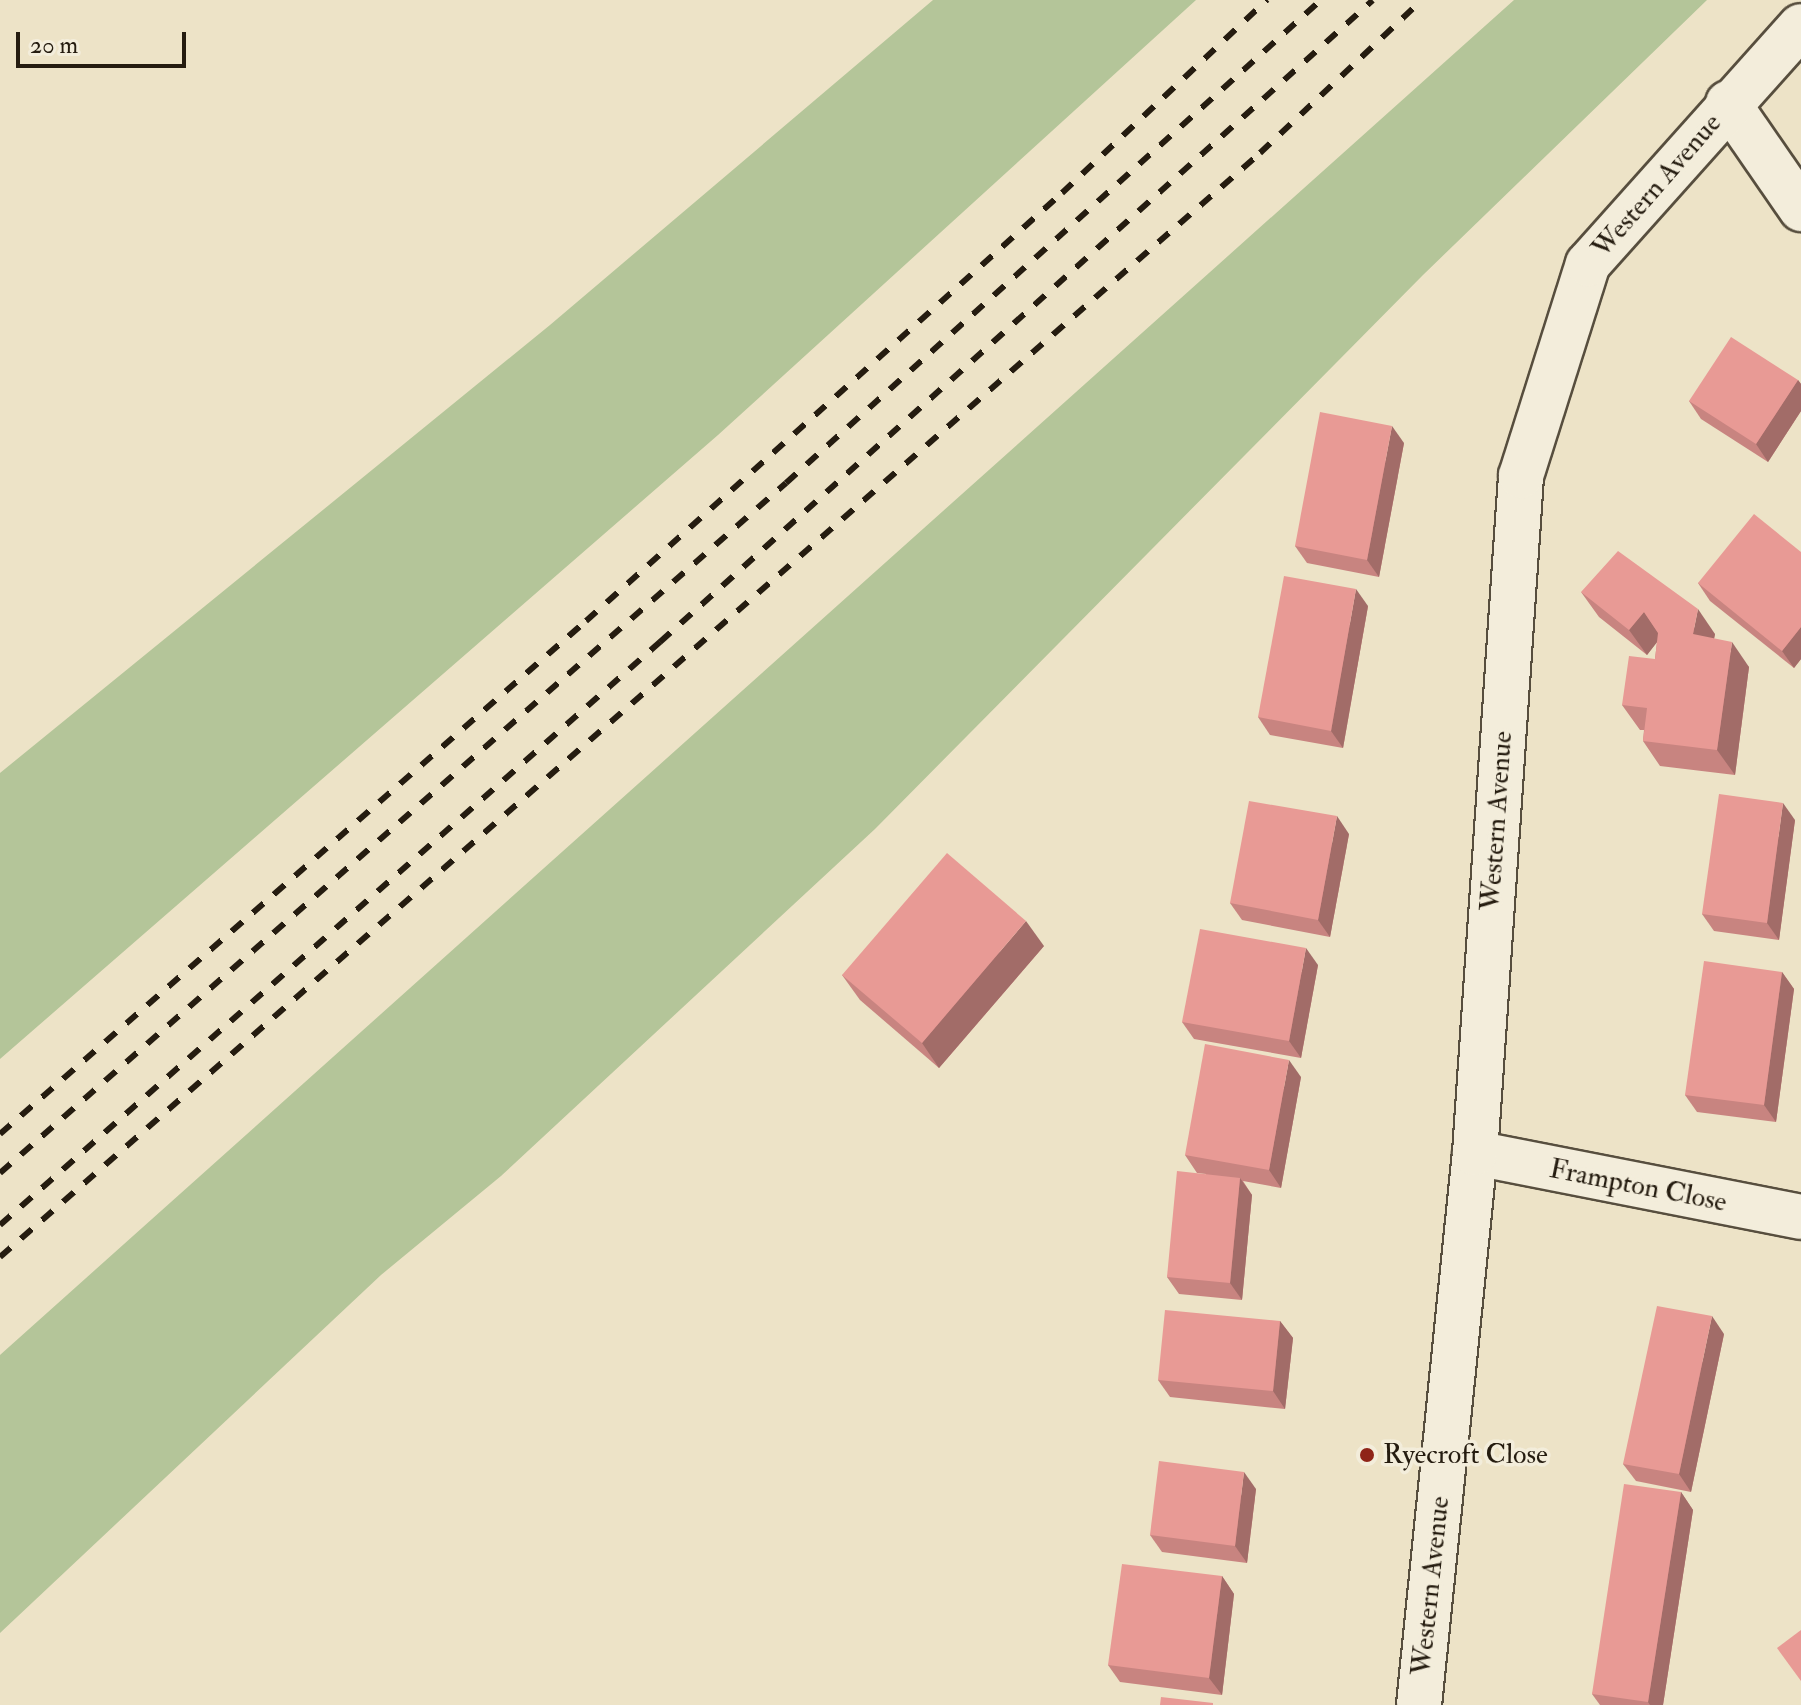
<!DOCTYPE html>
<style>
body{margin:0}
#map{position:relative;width:1801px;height:1705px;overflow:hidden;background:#ede3c7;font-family:"IM FELL Double Pica",serif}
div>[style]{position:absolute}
.green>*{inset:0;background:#b4c599}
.roads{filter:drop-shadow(2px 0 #574e3e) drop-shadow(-2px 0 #574e3e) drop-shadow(0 2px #574e3e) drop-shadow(0 -2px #574e3e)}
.minor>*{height:44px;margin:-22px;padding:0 22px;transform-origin:22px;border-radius:22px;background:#f3eddb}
.rail>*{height:6px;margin-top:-3px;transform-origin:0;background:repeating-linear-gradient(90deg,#251c10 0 14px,transparent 0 28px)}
.wall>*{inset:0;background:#c88480}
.shaded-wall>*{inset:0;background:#a26c68}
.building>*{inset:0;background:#e89a95}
.dots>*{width:22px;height:22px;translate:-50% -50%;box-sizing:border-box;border:4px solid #f3eddb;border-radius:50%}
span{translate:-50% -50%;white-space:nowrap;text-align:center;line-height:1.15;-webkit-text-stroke:7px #f3eddb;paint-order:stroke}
.street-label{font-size:28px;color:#251c10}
.poi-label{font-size:28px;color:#251c10}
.left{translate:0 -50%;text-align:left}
.scale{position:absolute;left:16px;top:32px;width:170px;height:36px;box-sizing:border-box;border:4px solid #251c10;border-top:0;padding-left:10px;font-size:24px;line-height:28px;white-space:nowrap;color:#251c10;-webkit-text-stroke:6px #f3eddb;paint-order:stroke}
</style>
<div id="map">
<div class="green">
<i style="clip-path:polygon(933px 0,1196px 0,718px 435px,0 1059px,0 773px,550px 325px)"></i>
<i style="clip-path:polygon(1514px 0,1707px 0,1423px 275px,875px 829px,501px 1176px,381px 1275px,0 1633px,0 1355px)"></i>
</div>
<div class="roads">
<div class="minor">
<i style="left:1728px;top:103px;width:129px;rotate:55.4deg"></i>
<i style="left:1475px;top:1153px;width:332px;rotate:11.1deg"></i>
<i style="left:1419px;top:1705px;width:555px;rotate:-84.21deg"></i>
<i style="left:1475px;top:1153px;width:679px;rotate:-86.11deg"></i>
<i style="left:1521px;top:476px;width:222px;rotate:-72.5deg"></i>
<i style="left:1588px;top:264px;width:319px;rotate:-48.2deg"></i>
</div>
</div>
<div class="rail">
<i style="left:0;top:1134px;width:779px;rotate:-41.2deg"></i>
<i style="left:586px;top:621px;width:640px;rotate:-41.96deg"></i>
<i style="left:1062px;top:193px;width:282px;rotate:-43.3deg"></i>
<i style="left:0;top:1173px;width:1046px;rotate:-41.28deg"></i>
<i style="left:786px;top:483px;width:721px;rotate:-42.08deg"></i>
<i style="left:0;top:1225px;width:881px;rotate:-41.46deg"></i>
<i style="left:660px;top:642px;width:959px;rotate:-42deg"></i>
<i style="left:0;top:1257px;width:1675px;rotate:-41.22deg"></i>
<i style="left:1260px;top:153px;width:223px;rotate:-43.4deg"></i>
</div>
<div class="wall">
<i style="clip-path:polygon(1798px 380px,1801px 384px,1801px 411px,1768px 462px,1701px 419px,1689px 401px)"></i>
<i style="clip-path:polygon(1404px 443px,1379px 577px,1307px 563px,1295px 546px)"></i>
<i style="clip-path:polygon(1801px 552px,1801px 659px,1794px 668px,1710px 601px,1698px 583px)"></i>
<i style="clip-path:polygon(1581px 592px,1715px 634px,1714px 639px,1749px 667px,1735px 775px,1660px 766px,1643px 741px,1644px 730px,1640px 730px,1622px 705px,1655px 659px,1657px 642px,1647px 655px,1599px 617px)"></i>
<i style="clip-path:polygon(1368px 606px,1343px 748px,1270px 735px,1258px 717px)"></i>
<i style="clip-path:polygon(1795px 820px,1779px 940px,1714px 931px,1702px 914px)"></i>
<i style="clip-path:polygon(1349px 834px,1330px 937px,1242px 920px,1230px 903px)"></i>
<i style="clip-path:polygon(1044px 946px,939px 1068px,860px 1000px,842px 975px)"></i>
<i style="clip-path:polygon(1318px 965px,1301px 1058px,1194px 1039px,1182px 1022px)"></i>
<i style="clip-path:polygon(1782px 972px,1794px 989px,1776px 1122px,1697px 1112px,1685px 1095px)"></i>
<i style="clip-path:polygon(1301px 1077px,1281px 1188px,1243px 1181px,1252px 1195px,1242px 1300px,1179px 1294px,1167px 1277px,1206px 1174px,1197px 1173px,1185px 1155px)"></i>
<i style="clip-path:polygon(1280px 1321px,1293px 1338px,1285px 1409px,1170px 1397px,1158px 1380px)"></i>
<i style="clip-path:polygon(1724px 1334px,1691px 1492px,1636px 1481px,1623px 1464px)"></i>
<i style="clip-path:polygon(1256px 1489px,1247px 1563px,1162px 1552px,1150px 1535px)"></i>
<i style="clip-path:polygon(1681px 1492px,1693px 1510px,1663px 1705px,1600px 1705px,1592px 1694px)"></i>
<i style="clip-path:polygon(1222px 1576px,1234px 1594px,1222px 1695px,1120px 1682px,1108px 1665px)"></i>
</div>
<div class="shaded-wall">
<i style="clip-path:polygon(1798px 380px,1801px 384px,1801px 411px,1768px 462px,1756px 444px)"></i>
<i style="clip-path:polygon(1392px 426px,1404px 443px,1379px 577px,1367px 560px)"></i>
<i style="clip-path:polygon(1356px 589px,1368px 606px,1343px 748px,1331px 731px)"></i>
<i style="clip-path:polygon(1698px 609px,1715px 634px,1710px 659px,1693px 634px)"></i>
<i style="clip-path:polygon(1644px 612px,1661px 637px,1647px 655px,1629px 630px)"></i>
<i style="clip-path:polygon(1801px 627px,1801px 659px,1794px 668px,1782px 651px)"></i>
<i style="clip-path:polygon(1732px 642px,1749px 667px,1735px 775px,1717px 750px)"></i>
<i style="clip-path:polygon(1783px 803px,1795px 820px,1779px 940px,1767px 923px)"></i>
<i style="clip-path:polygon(1337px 816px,1349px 834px,1330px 937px,1318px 920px)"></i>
<i style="clip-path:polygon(1026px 921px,1044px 946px,939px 1068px,922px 1043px)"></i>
<i style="clip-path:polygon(1306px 948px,1318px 965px,1301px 1058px,1289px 1041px)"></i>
<i style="clip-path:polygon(1782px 972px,1794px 989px,1776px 1122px,1764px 1105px)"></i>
<i style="clip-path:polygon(1289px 1060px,1301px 1077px,1281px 1188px,1269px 1170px)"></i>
<i style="clip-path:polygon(1240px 1178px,1252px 1195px,1242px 1300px,1230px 1283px)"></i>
<i style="clip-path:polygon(1712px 1316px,1724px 1334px,1691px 1492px,1679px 1474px)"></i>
<i style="clip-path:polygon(1280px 1321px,1293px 1338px,1285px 1409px,1273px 1391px)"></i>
<i style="clip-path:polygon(1244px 1472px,1256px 1489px,1247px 1563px,1235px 1546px)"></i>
<i style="clip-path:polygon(1681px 1492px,1693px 1510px,1663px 1705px,1650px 1705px,1648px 1702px)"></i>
<i style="clip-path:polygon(1222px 1576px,1234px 1594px,1222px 1695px,1209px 1678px)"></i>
</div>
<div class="building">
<i style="clip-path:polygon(1731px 337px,1798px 380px,1756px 444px,1689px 401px)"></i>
<i style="clip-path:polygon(1320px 412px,1392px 426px,1367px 560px,1295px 546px)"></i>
<i style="clip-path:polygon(1754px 514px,1801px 552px,1801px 627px,1782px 651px,1698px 583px)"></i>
<i style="clip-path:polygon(1618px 551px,1698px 609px,1693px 634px,1732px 642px,1717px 750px,1643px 741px,1647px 708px,1622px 705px,1629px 656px,1655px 659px,1658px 633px,1644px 612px,1629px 630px,1581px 592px)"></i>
<i style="clip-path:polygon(1284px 576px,1356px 589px,1331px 731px,1258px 717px)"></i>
<i style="clip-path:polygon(1719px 794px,1783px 803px,1767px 923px,1702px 914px)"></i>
<i style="clip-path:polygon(1249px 801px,1337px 816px,1318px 920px,1230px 903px)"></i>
<i style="clip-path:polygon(947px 853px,1026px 921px,922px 1043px,842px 975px)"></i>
<i style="clip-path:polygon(1200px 929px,1306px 948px,1289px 1041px,1182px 1022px)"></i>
<i style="clip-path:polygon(1704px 961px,1782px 972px,1764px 1105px,1685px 1095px)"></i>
<i style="clip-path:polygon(1205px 1044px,1289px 1060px,1269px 1170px,1185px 1155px)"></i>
<i style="clip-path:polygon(1177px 1171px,1240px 1178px,1230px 1283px,1167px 1277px)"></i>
<i style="clip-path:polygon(1657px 1306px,1712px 1316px,1679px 1474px,1623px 1464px)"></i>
<i style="clip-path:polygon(1165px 1310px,1280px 1321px,1273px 1391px,1158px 1380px)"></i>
<i style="clip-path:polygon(1159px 1461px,1244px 1472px,1235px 1546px,1150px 1535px)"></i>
<i style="clip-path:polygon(1624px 1484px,1681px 1492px,1648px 1702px,1592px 1694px)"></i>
<i style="clip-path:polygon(1122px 1564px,1222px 1576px,1209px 1678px,1108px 1665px)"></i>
<i style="clip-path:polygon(1801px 1630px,1801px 1681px,1777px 1648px)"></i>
<i style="clip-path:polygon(1161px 1697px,1213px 1703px,1213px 1705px,1160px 1705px)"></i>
</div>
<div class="dots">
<i style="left:1367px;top:1455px;background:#8f2418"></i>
</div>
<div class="street-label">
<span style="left:1657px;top:186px;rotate:-49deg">Western Avenue</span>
<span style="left:1497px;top:821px;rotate:-86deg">Western Avenue</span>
<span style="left:1638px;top:1186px;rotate:11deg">Frampton Close</span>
<span style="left:1431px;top:1586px;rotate:-84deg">Western Avenue</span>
</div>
<div class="poi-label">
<span class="left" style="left:1383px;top:1455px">Ryecroft Close</span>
</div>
<div class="scale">20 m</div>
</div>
